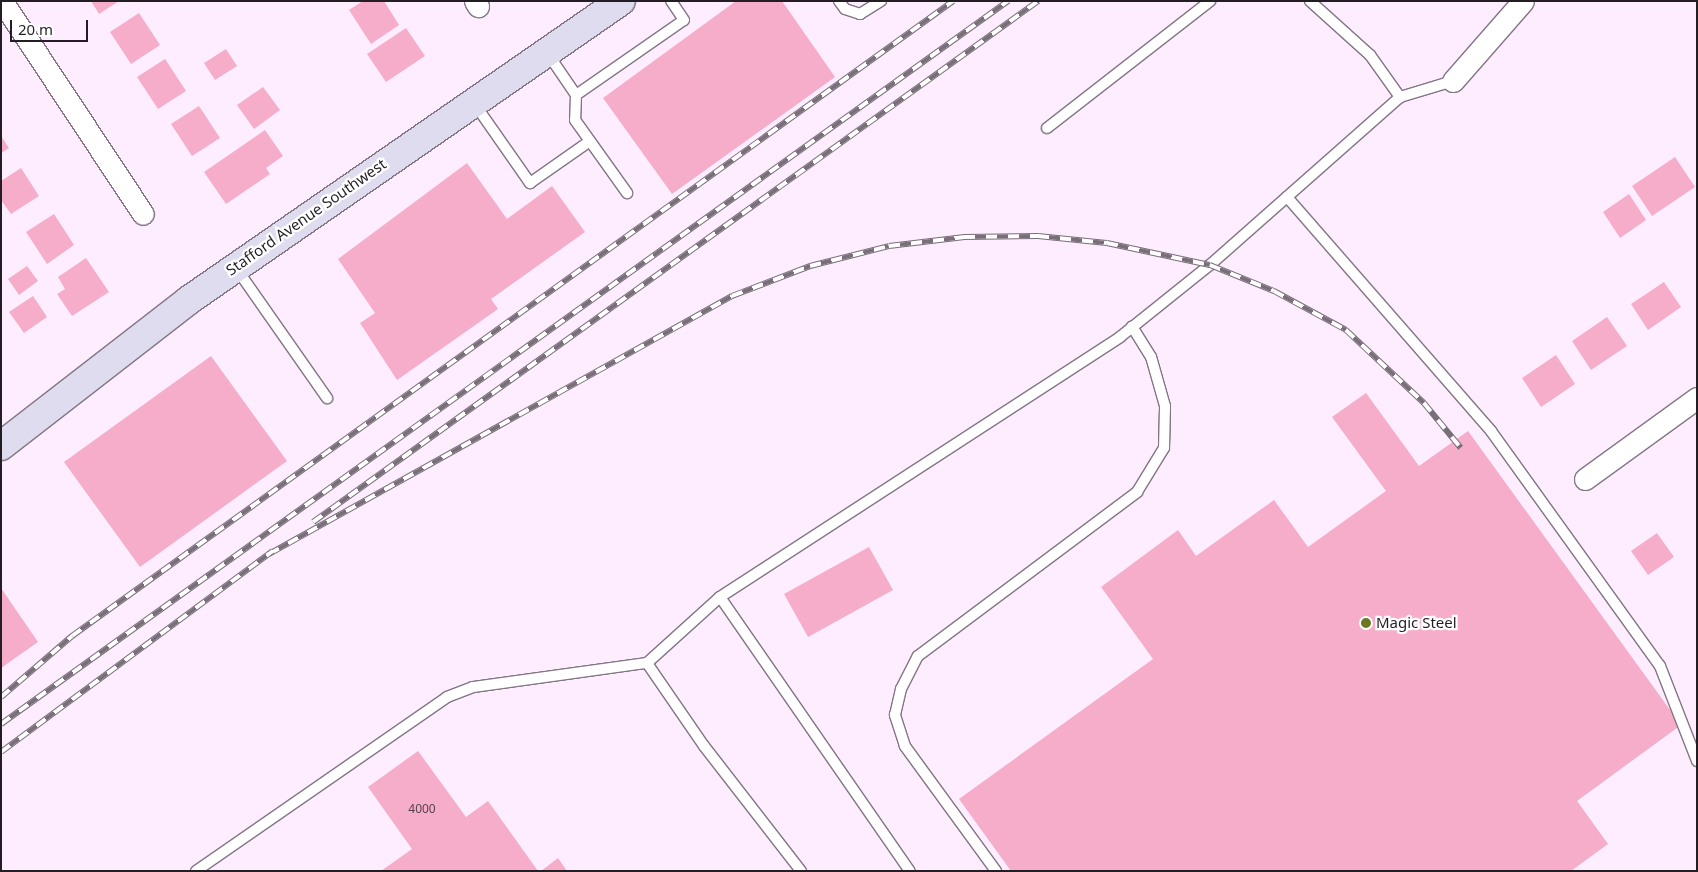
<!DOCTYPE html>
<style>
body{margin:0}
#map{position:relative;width:1698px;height:872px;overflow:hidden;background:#fdedfe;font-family:"Noto Sans",sans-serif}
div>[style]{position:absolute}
.building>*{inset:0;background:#f5adca}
.roads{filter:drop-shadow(1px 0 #827584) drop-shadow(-1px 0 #827584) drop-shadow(0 1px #827584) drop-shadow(0 -1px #827584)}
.lane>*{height:10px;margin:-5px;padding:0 5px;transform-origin:5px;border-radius:5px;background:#fff}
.street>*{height:21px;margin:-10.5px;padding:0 10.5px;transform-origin:10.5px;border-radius:10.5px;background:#fff}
.secondary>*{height:28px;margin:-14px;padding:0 14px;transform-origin:14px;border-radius:14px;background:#e0dcef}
.rail>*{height:5.5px;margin-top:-2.75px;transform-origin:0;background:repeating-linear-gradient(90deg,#fff 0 11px,#796f79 0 22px);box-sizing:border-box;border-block:1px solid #796f79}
.dots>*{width:14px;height:14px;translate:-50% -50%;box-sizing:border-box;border:2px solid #fff;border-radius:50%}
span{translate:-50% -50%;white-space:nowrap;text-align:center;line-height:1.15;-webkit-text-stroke:4.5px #fff;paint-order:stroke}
.number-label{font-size:12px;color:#58424e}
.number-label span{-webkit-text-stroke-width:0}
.street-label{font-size:15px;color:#241e24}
.poi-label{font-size:15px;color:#241e24}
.left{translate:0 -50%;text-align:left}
.frame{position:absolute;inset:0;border:2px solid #241e24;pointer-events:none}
.scale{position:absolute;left:10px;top:20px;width:78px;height:22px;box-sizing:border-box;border:2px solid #241e24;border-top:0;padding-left:6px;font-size:15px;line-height:18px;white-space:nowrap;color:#241e24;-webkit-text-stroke:4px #fff;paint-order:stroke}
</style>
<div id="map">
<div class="building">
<i style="clip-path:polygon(91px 1px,119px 1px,99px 14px)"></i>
<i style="clip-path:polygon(363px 1px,384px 1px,399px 25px,371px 44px,349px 10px)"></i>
<i style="clip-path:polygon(736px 1px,782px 1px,835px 77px,672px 194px,603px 98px)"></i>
<i style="clip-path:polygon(139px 13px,160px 45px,131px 64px,110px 32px)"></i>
<i style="clip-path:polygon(406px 28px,425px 56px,386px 82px,367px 54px)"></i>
<i style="clip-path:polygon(226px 49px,237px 66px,215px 80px,204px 63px)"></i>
<i style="clip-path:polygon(165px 59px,186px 91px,158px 109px,137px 77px)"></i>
<i style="clip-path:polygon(263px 87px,280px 110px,254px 129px,237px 105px)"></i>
<i style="clip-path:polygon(199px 106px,220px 138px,192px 156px,171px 124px)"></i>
<i style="clip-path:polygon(265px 130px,283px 156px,266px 168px,270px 174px,226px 204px,204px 172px)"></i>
<i style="clip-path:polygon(1px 136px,9px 148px,1px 153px)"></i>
<i style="clip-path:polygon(1675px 157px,1695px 187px,1652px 216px,1632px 186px)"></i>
<i style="clip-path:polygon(467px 163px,507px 219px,552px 186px,585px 232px,491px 299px,498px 309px,397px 380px,360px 323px,375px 313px,338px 259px)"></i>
<i style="clip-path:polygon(21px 168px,39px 196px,11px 214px,1px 200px,1px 181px)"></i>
<i style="clip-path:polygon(1629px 194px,1646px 220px,1620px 238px,1603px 212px)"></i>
<i style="clip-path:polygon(54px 214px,74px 245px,47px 264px,26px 232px)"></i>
<i style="clip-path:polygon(86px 258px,109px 292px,72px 316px,57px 294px,65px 289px,58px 277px)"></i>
<i style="clip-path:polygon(27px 266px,38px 281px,19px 295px,8px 279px)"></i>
<i style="clip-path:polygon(1664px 282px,1681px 307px,1648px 330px,1631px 304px)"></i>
<i style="clip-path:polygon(33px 296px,47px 317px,24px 333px,9px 312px)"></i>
<i style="clip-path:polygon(1607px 317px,1627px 346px,1591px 370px,1572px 341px)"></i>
<i style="clip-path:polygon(1556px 355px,1575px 384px,1541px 407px,1522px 378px)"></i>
<i style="clip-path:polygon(211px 356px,287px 461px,140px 567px,64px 462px)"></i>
<i style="clip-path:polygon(1366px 393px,1419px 466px,1468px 431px,1681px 725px,1577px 801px,1608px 844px,1571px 871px,1011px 871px,959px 799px,1153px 659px,1101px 587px,1178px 530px,1196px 556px,1274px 500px,1308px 547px,1386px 491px,1332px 417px)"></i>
<i style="clip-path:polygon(1657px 533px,1674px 557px,1648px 575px,1631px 551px)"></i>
<i style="clip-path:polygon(869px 547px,893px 590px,808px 637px,784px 594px)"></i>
<i style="clip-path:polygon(1px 588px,38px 642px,1px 668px)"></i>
<i style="clip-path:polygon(418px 751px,466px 817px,488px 801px,538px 871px,381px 871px,412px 849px,368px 787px)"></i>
<i style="clip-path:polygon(558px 858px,567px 871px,541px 871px)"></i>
</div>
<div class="roads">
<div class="lane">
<i style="left:839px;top:1px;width:10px;rotate:53deg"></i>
<i style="left:845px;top:9px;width:16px;rotate:18deg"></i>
<i style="left:860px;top:14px;width:25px;rotate:-32deg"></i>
<i style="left:1310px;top:1px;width:81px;rotate:42deg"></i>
<i style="left:1370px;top:55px;width:52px;rotate:54.5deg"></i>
<i style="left:548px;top:54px;width:50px;rotate:55.7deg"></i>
<i style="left:576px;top:95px;width:25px;rotate:92deg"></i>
<i style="left:575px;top:120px;width:90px;rotate:54.5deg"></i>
<i style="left:576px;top:95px;width:131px;rotate:-34.8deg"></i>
<i style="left:684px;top:20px;width:23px;rotate:-124deg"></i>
<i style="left:474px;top:103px;width:98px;rotate:55deg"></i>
<i style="left:530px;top:183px;width:73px;rotate:-35deg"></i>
<i style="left:1047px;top:128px;width:207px;rotate:-37.9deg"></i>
<i style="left:1287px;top:197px;width:310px;rotate:48.9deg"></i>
<i style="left:1491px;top:431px;width:289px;rotate:54.3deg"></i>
<i style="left:1660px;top:666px;width:102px;rotate:68.7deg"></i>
<i style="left:236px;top:268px;width:159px;rotate:55deg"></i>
<i style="left:720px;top:597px;width:333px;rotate:55.3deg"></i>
<i style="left:196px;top:871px;width:305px;rotate:-34.7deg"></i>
<i style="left:447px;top:697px;width:28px;rotate:-21deg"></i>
<i style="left:473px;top:687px;width:176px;rotate:-7.9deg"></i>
<i style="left:801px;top:871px;width:158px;rotate:-127.8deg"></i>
<i style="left:704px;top:746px;width:101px;rotate:-124.5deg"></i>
<i style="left:647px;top:663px;width:98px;rotate:-42.1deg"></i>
<i style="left:720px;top:597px;width:477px;rotate:-33deg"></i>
<i style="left:1120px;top:337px;width:115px;rotate:-38.7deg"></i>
<i style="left:1210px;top:265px;width:254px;rotate:-41.5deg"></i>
<i style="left:1400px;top:97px;width:55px;rotate:-16.8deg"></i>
<i style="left:996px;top:871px;width:155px;rotate:-126.1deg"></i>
<i style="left:905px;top:746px;width:33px;rotate:-108deg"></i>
<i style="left:895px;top:715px;width:27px;rotate:-77deg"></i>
<i style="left:901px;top:689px;width:37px;rotate:-63deg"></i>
<i style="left:918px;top:656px;width:274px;rotate:-36.8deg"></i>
<i style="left:1137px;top:492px;width:52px;rotate:-58.5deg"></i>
<i style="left:1164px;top:448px;width:42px;rotate:-88.6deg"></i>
<i style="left:1165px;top:406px;width:51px;rotate:-105.9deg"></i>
<i style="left:1151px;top:357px;width:36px;rotate:-122deg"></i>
</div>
<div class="street">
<i style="left:2px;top:1px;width:255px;rotate:56.5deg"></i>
<i style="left:475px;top:1px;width:6px;rotate:59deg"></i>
<i style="left:1453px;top:81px;width:106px;rotate:-48.8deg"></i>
<i style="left:1585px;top:479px;width:138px;rotate:-35.9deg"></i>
</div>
<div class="secondary">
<i style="left:1px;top:446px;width:238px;rotate:-37.8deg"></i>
<i style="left:189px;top:300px;width:525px;rotate:-34.69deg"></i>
</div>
</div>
<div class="rail">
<i style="left:313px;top:522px;width:893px;rotate:-35.7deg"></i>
<i style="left:269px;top:554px;width:530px;rotate:-29.13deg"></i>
<i style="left:732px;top:296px;width:84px;rotate:-21deg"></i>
<i style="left:810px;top:266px;width:81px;rotate:-14.2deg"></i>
<i style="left:889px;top:246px;width:76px;rotate:-6.8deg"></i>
<i style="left:964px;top:237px;width:74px;rotate:-0.8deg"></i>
<i style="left:1038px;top:236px;width:69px;rotate:5.8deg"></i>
<i style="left:1107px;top:243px;width:105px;rotate:12.1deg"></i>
<i style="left:1210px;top:265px;width:69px;rotate:22.1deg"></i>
<i style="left:1274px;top:291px;width:82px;rotate:28.4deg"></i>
<i style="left:1346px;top:330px;width:107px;rotate:43.1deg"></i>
<i style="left:1424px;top:403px;width:58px;rotate:50.6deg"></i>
<i style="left:1px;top:697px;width:94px;rotate:-40.7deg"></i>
<i style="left:72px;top:636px;width:1086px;rotate:-35.78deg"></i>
<i style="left:1px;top:724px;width:1240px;rotate:-35.68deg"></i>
<i style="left:1px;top:752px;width:338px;rotate:-36.5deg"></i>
</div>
<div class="dots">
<i style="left:1366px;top:623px;background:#6b7722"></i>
</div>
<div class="number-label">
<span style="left:422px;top:809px">4000</span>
</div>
<div class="street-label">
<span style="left:306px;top:217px;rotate:-35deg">Stafford Avenue Southwest</span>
</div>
<div class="poi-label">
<span class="left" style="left:1376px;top:623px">Magic Steel</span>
</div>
<div class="frame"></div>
<div class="scale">20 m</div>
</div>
